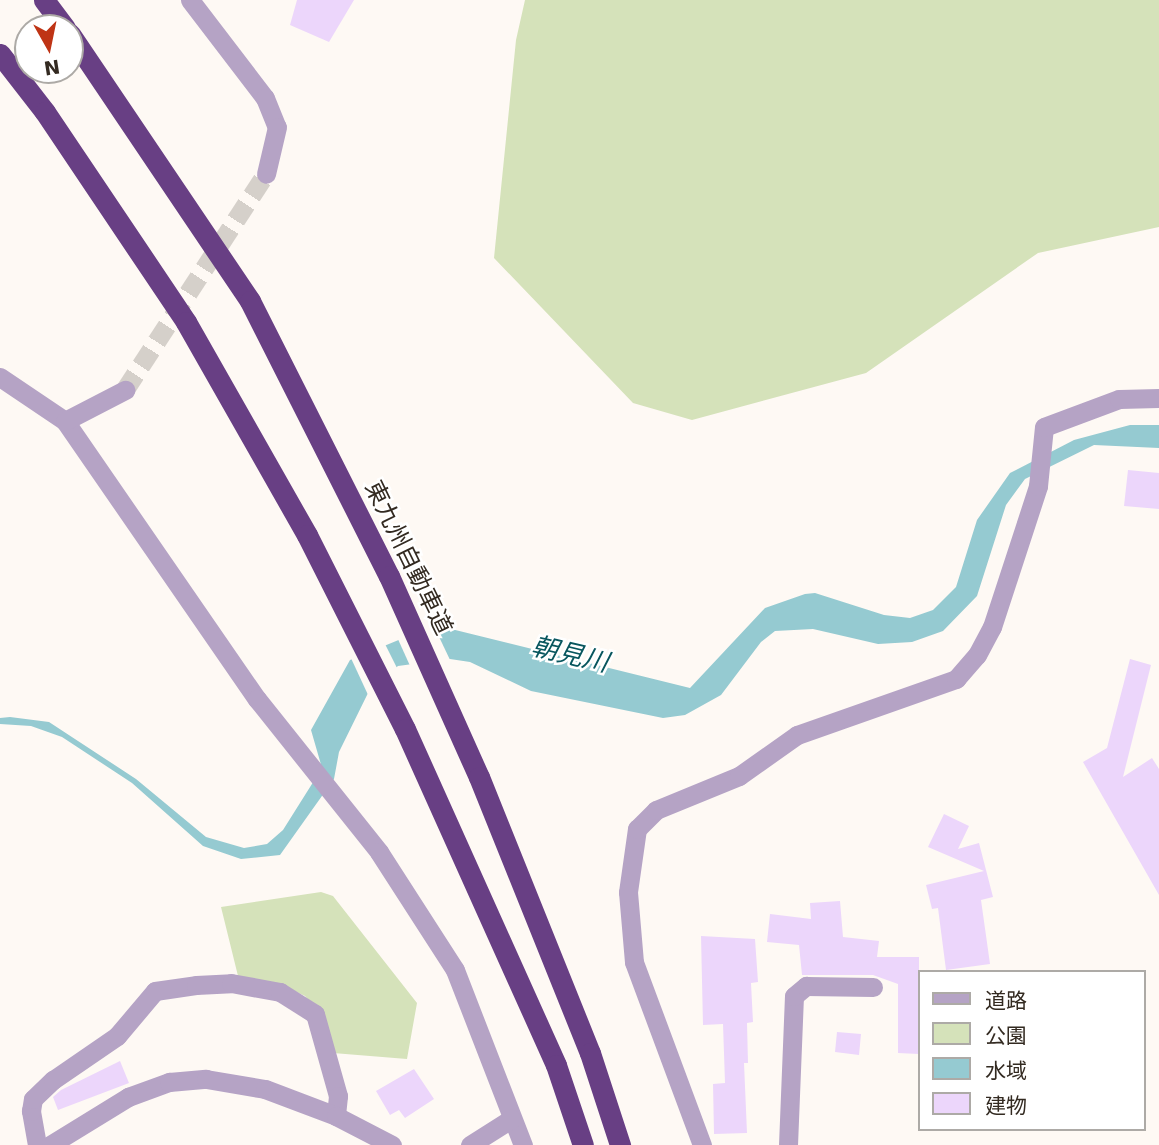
<!DOCTYPE html>
<meta charset="utf-8">
<style>
body{margin:0}
#map{position:relative;width:1159px;height:1145px;overflow:hidden;background:#fef9f4;font-family:"DejaVu Sans","Noto Sans JP",sans-serif}
div>[style]{position:absolute}
.green>*{inset:0;background:#d5e2ba}
.water>*{inset:0;background:#95cad1}
.pier>*{inset:0;background:#fef9f4}
.building>*{inset:0;background:#ecd6fb}
.minor-tunnel>*{height:19px;margin-top:-9.5px;transform-origin:0;background:repeating-linear-gradient(90deg,#d5d0ca 0 19px,transparent 0 29px)}
.minor>*{height:19px;margin:-9.5px;padding:0 9.5px;transform-origin:9.5px;border-radius:9.5px;background:#b5a3c5}
.motorway>*{height:21px;margin:-10.5px;padding:0 10.5px;transform-origin:10.5px;border-radius:10.5px;background:#683f84}
span{translate:-50% -50%;white-space:nowrap;text-align:center;line-height:1.15;-webkit-text-stroke:5px #fff;paint-order:stroke}
.street-label{font-size:24px;color:#332a21}
.water-label{font-size:26px;color:#08565e;font-style:italic}
.legend{position:absolute;left:918px;top:970px;width:228px;height:161px;box-sizing:border-box;background:#fff;border:2px solid #adaaa6;margin:0;padding:9px 12px;list-style:none;font-size:21px;color:#332a21}
.legend li{display:flex;align-items:center;gap:14px;height:35px}
.legend b{width:35px;border:2px solid #adaaa6}
.north{position:absolute;left:14px;top:14px;width:70px;height:70px;box-sizing:border-box;background:#fff;border:2px solid #adaaa6;border-radius:50%;rotate:171deg;font-size:19px;font-weight:700;line-height:28px;text-align:center;color:#332a21}
.north::after{content:'';display:block;margin:auto;width:24px;height:32px;background:#bf3415;clip-path:polygon(50% 0,100% 100%,50% 72%,0 100%)}
</style>
<div id="map">
<div class="green">
<i style="clip-path:polygon(525px 0,1159px 0,1159px 227px,1038px 253px,866px 373px,692px 420px,633px 403px,494px 258px,516px 40px)"></i>
<i style="clip-path:polygon(321px 892px,333px 896px,417px 1003px,407px 1059px,333px 1053px,322px 1015px,305px 996px,280px 984px,238px 976px,221px 907px)"></i>
</div>
<div class="water">
<i style="clip-path:polygon(1130px 425px,1159px 425px,1159px 448px,1094px 445px,1025px 479px,1006px 505px,977px 596px,943px 631px,912px 642px,878px 644px,813px 629px,775px 631px,761px 642px,721px 695px,685px 715px,663px 718px,531px 691px,470px 662px,450px 659px,398px 666px,370px 689px,339px 752px,334px 779px,280px 855px,241px 859px,203px 846px,132px 783px,62px 737px,31px 726px,0 724px,0 718px,10px 717px,49px 722px,136px 779px,206px 837px,244px 848px,267px 844px,283px 830px,322px 768px,311px 730px,350px 660px,435px 625px,690px 688px,765px 608px,805px 594px,815px 593px,884px 615px,910px 618px,933px 610px,956px 587px,977px 520px,1010px 473px,1074px 440px)"></i>
</div>
<div class="pier">
<i style="clip-path:polygon(432px 622px,451px 662px,411px 668px,397px 637px)"></i>
<i style="clip-path:polygon(384px 642px,398px 670px,369px 697px,350px 656px)"></i>
</div>
<div class="building">
<i style="clip-path:polygon(297px 0,354px 0,329px 42px,290px 25px)"></i>
<i style="clip-path:polygon(1128px 470px,1159px 473px,1159px 509px,1124px 506px)"></i>
<i style="clip-path:polygon(1130px 659px,1151px 665px,1123px 777px,1152px 758px,1159px 769px,1159px 895px,1083px 762px,1107px 748px)"></i>
<i style="clip-path:polygon(944px 814px,969px 826px,958px 849px,979px 843px,993px 897px,981px 900px,990px 964px,946px 970px,938px 908px,932px 909px,926px 885px,984px 871px,928px 847px)"></i>
<i style="clip-path:polygon(840px 901px,843px 937px,879px 941px,877px 957px,919px 957px,919px 1054px,898px 1053px,898px 984px,873px 975px,802px 975px,799px 945px,767px 942px,770px 914px,811px 919px,810px 903px)"></i>
<i style="clip-path:polygon(701px 936px,755px 939px,758px 982px,751px 983px,753px 1022px,747px 1023px,748px 1063px,744px 1063px,747px 1133px,714px 1134px,713px 1084px,725px 1083px,723px 1024px,703px 1025px)"></i>
<i style="clip-path:polygon(837px 1032px,861px 1034px,859px 1055px,835px 1052px)"></i>
<i style="clip-path:polygon(120px 1061px,129px 1083px,58px 1110px,53px 1097px,61px 1090px)"></i>
<i style="clip-path:polygon(414px 1069px,434px 1099px,405px 1118px,399px 1110px,390px 1115px,376px 1091px)"></i>
</div>
<div class="minor-tunnel">
<i style="left:125px;top:390px;width:258px;rotate:-56.9deg"></i>
</div>
<div class="minor">
<i style="left:190px;top:0;width:123px;rotate:52.6deg"></i>
<i style="left:265px;top:98px;width:31px;rotate:68deg"></i>
<i style="left:277px;top:127px;width:48px;rotate:103.2deg"></i>
<i style="left:0;top:377px;width:78px;rotate:34.1deg"></i>
<i style="left:65px;top:421px;width:338px;rotate:55.4deg"></i>
<i style="left:257px;top:699px;width:196px;rotate:51.4deg"></i>
<i style="left:379px;top:852px;width:140px;rotate:57.2deg"></i>
<i style="left:455px;top:970px;width:188px;rotate:68.8deg"></i>
<i style="left:65px;top:421px;width:68px;rotate:-27.3deg"></i>
<i style="left:37px;top:1145px;width:35px;rotate:-100deg"></i>
<i style="left:31px;top:1111px;width:12px;rotate:-81deg"></i>
<i style="left:33px;top:1099px;width:28px;rotate:-44deg"></i>
<i style="left:53px;top:1080px;width:78px;rotate:-34.5deg"></i>
<i style="left:117px;top:1036px;width:59px;rotate:-49.8deg"></i>
<i style="left:155px;top:991px;width:41px;rotate:-8.3deg"></i>
<i style="left:196px;top:985px;width:35px;rotate:-3deg"></i>
<i style="left:231px;top:983px;width:50px;rotate:10.4deg"></i>
<i style="left:280px;top:992px;width:41px;rotate:32.2deg"></i>
<i style="left:315px;top:1014px;width:85px;rotate:74.3deg"></i>
<i style="left:338px;top:1096px;width:20px;rotate:96deg"></i>
<i style="left:50px;top:1145px;width:92px;rotate:-31.6deg"></i>
<i style="left:128px;top:1097px;width:44px;rotate:-20.1deg"></i>
<i style="left:169px;top:1082px;width:37px;rotate:-5deg"></i>
<i style="left:206px;top:1079px;width:60px;rotate:9.6deg"></i>
<i style="left:265px;top:1089px;width:76px;rotate:20.8deg"></i>
<i style="left:336px;top:1116px;width:63px;rotate:27.4deg"></i>
<i style="left:470px;top:1145px;width:49px;rotate:-32.4deg"></i>
<i style="left:702px;top:1145px;width:195px;rotate:-110.4deg"></i>
<i style="left:634px;top:962px;width:70px;rotate:-94.9deg"></i>
<i style="left:628px;top:892px;width:64px;rotate:-81.9deg"></i>
<i style="left:637px;top:829px;width:27px;rotate:-45deg"></i>
<i style="left:656px;top:810px;width:90px;rotate:-22.3deg"></i>
<i style="left:739px;top:776px;width:71px;rotate:-35.3deg"></i>
<i style="left:797px;top:735px;width:169px;rotate:-19.4deg"></i>
<i style="left:956px;top:679px;width:32px;rotate:-49deg"></i>
<i style="left:977px;top:655px;width:32px;rotate:-62deg"></i>
<i style="left:992px;top:627px;width:148px;rotate:-71.9deg"></i>
<i style="left:1038px;top:486px;width:59px;rotate:-84.2deg"></i>
<i style="left:1044px;top:427px;width:80px;rotate:-20.5deg"></i>
<i style="left:1119px;top:399px;width:40px;rotate:-1.4deg"></i>
<i style="left:788px;top:1145px;width:149px;rotate:-87.7deg"></i>
<i style="left:794px;top:996px;width:16px;rotate:-40deg"></i>
<i style="left:806px;top:986px;width:67px;rotate:0.9deg"></i>
</div>
<div class="motorway">
<i style="left:44px;top:0;width:35px;rotate:53deg"></i>
<i style="left:70px;top:34px;width:322px;rotate:56deg"></i>
<i style="left:250px;top:301px;width:308px;rotate:63.2deg"></i>
<i style="left:389px;top:576px;width:220px;rotate:65.9deg"></i>
<i style="left:479px;top:777px;width:297px;rotate:68.1deg"></i>
<i style="left:590px;top:1053px;width:97px;rotate:71.9deg"></i>
<i style="left:0;top:54px;width:73px;rotate:52.2deg"></i>
<i style="left:45px;top:112px;width:253px;rotate:56.1deg"></i>
<i style="left:186px;top:322px;width:245px;rotate:60.4deg"></i>
<i style="left:307px;top:535px;width:217px;rotate:63.2deg"></i>
<i style="left:405px;top:729px;width:368px;rotate:65.8deg"></i>
<i style="left:556px;top:1065px;width:84px;rotate:71.4deg"></i>
</div>
<div class="street-label">
<span style="left:408px;top:558px;rotate:64deg">東九州自動車道</span>
</div>
<div class="water-label">
<span style="left:570px;top:655px;rotate:13deg">朝見川</span>
</div>
<ul class="legend">
<li><b style="height:9px;background:#b5a3c5"></b>道路</li>
<li><b style="height:19px;background:#d5e2ba"></b>公園</li>
<li><b style="height:19px;background:#95cad1"></b>水域</li>
<li><b style="height:19px;background:#ecd6fb"></b>建物</li>
</ul>
<div class="north">N</div>
</div>
